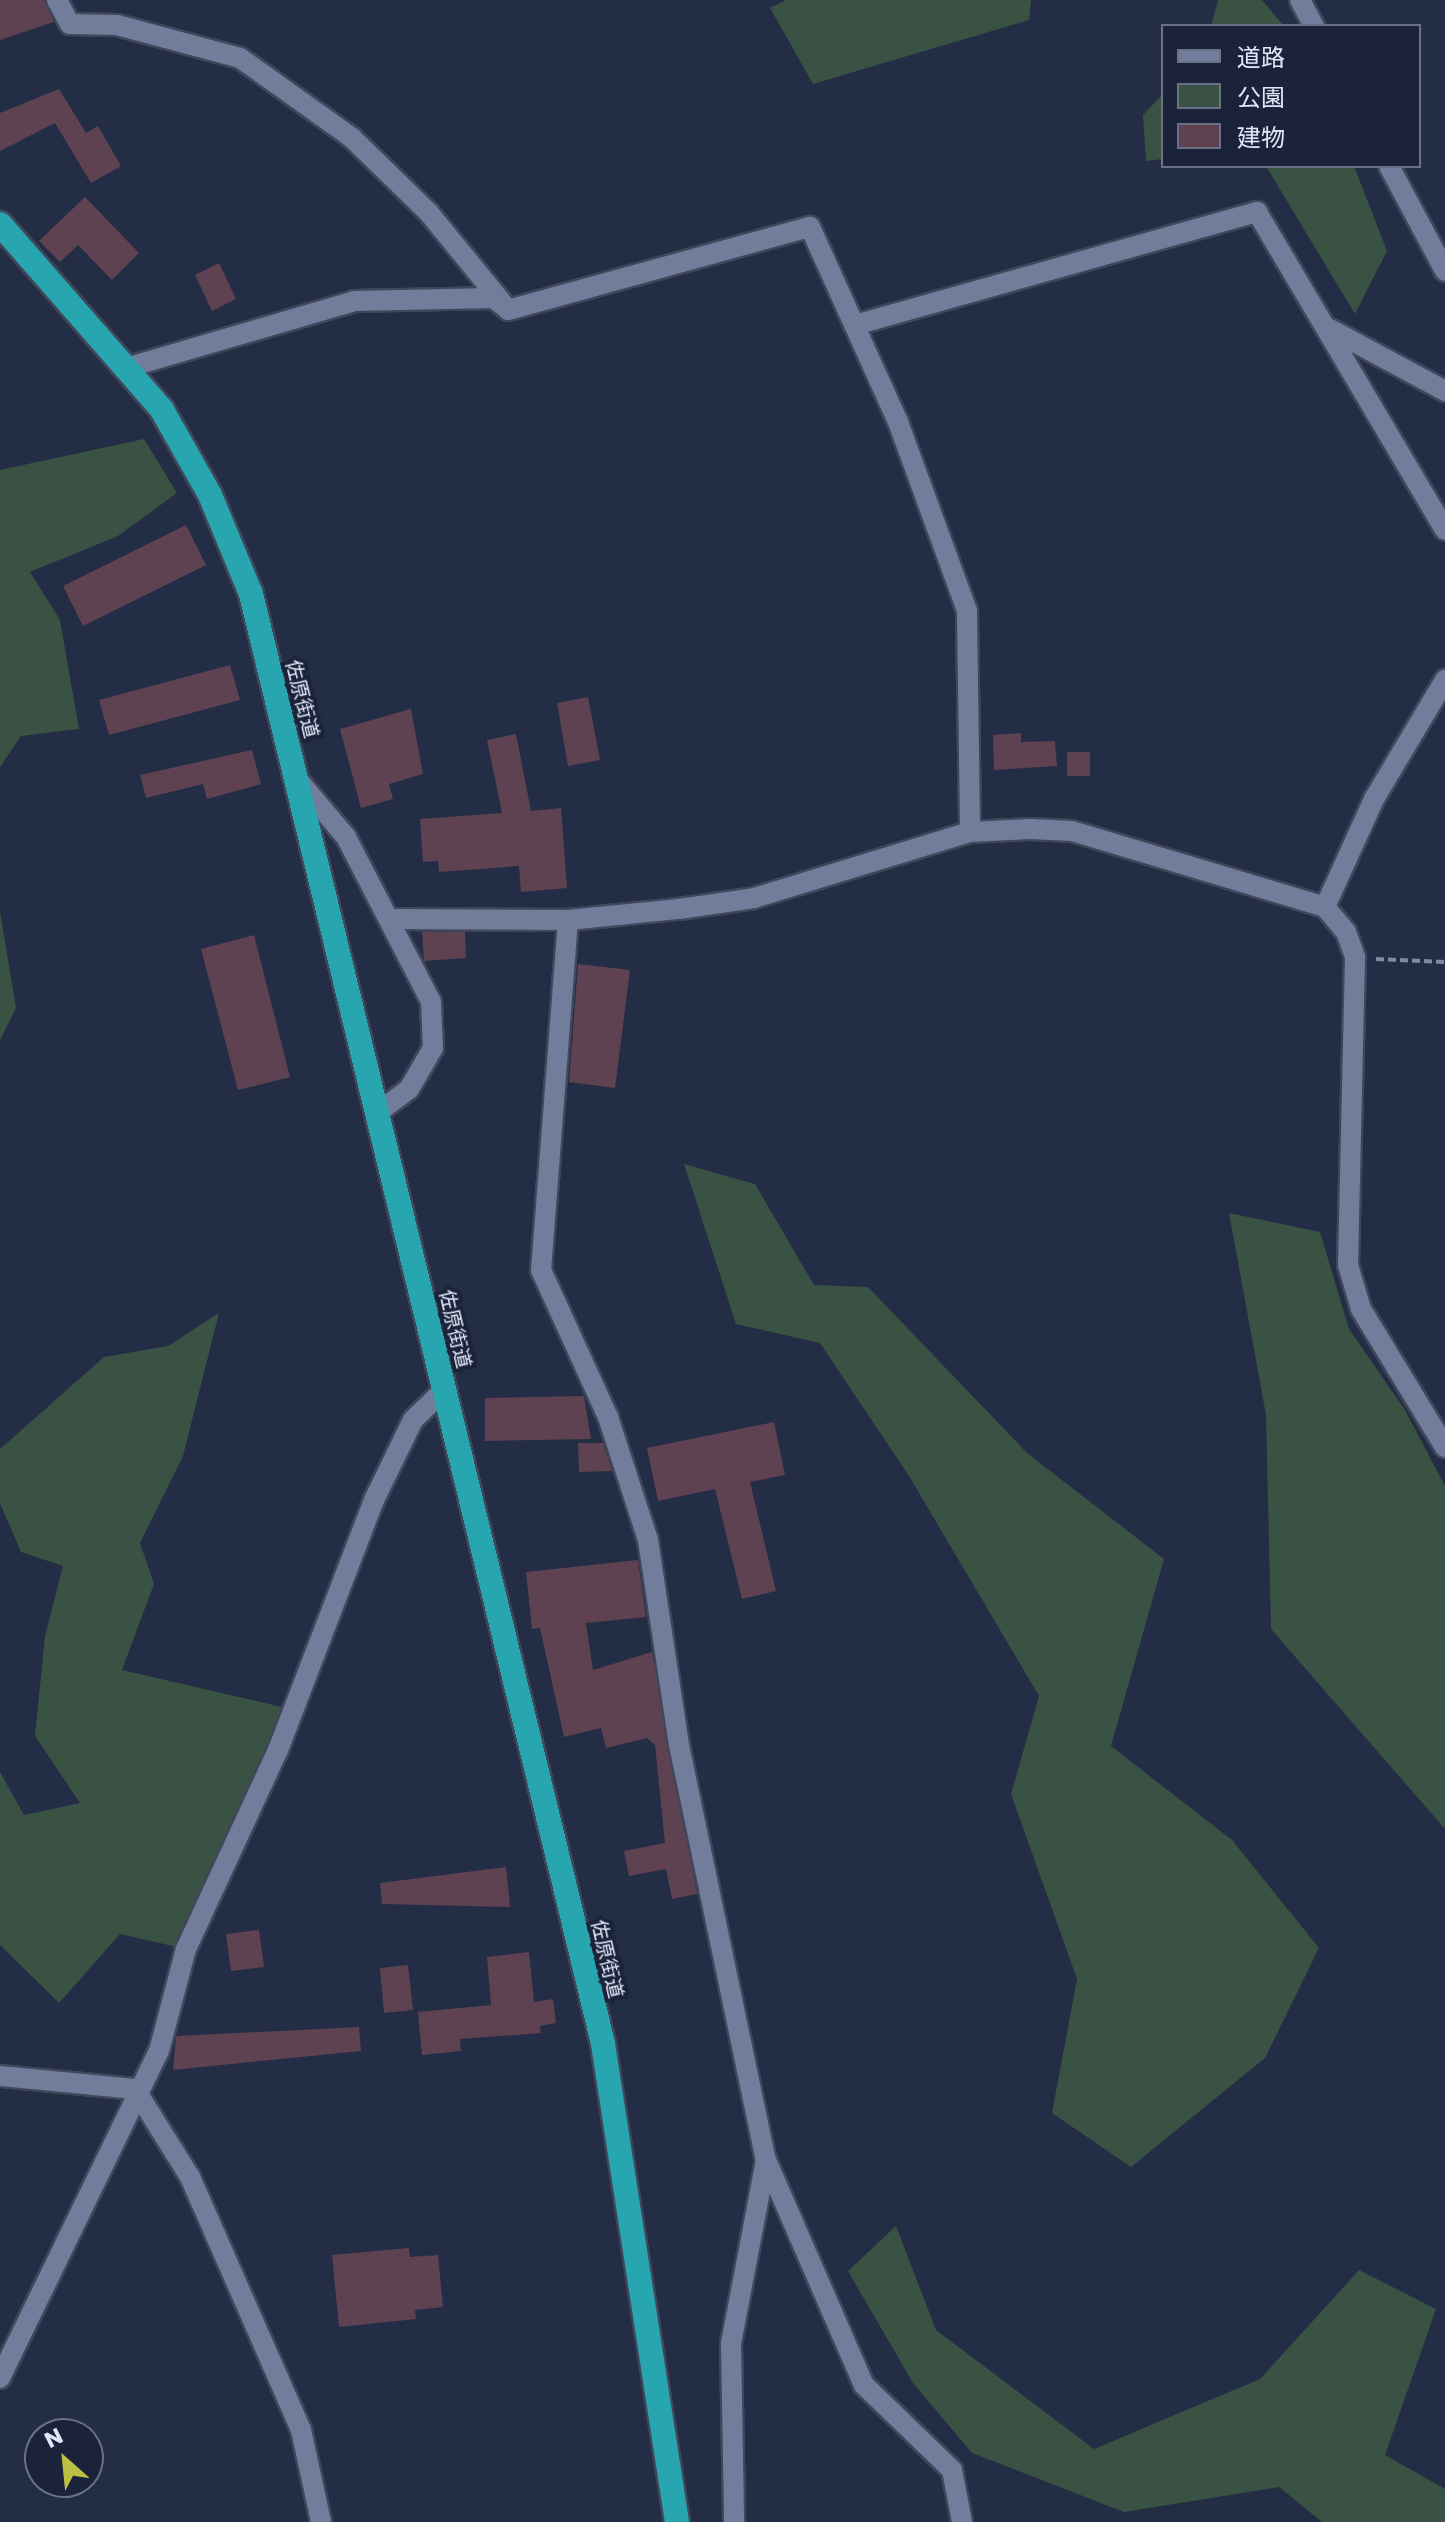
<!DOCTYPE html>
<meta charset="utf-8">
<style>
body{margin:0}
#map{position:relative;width:1445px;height:2522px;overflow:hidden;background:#232d45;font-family:Poppins,"Noto Sans JP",sans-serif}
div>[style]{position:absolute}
.green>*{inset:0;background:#395243}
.building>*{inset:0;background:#5e4252}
.path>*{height:4px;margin-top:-2px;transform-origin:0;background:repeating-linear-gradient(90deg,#828a9e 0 8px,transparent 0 12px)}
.roads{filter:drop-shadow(2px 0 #40475b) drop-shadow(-2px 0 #40475b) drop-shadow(0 2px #40475b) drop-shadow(0 -2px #40475b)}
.street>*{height:20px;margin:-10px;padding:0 10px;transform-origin:10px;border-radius:10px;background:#717d9a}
.highway>*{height:24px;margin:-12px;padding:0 12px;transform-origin:12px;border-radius:12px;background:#27a6af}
span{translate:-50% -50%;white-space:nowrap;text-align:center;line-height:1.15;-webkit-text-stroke:8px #1a233a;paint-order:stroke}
.street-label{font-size:20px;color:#e1e7f8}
.legend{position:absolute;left:1161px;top:24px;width:260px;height:144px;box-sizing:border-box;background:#1a233a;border:2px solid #6a7186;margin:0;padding:10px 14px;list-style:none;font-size:24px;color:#e1e7f8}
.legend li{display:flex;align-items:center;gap:16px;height:40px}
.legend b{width:40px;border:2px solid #6a7186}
.north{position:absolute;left:24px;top:2418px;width:80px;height:80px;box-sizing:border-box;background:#1a233a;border:2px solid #6a7186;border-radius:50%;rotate:333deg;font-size:22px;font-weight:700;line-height:32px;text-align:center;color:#e1e7f8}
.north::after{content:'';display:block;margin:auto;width:28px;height:36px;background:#bbc044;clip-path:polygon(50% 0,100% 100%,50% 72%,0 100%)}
</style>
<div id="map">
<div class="green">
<i style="clip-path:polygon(786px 0,1031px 0,1029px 20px,813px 84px,770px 8px)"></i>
<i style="clip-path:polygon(1218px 0,1262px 0,1284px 26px,1211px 26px)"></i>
<i style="clip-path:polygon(1163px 94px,1163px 159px,1146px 161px,1143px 115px)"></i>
<i style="clip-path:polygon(1266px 166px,1354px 166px,1387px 251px,1355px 314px)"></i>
<i style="clip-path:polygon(144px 439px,177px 493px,118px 536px,30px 572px,60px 620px,79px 729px,21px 736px,0 767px,0 470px)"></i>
<i style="clip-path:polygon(0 911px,16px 1008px,0 1040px)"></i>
<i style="clip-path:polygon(684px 1164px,755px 1184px,814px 1285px,868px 1287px,1027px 1453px,1164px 1559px,1111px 1746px,1232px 1840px,1319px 1948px,1265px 2058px,1131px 2167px,1052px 2113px,1077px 1979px,1011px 1794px,1039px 1696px,909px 1476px,820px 1343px,736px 1324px)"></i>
<i style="clip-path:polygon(1229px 1213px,1320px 1232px,1349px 1329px,1405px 1410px,1445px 1486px,1445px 1829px,1271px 1629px,1266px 1415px)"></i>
<i style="clip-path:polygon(219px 1313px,183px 1456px,140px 1543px,154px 1584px,122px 1670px,291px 1709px,186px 1949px,120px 1934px,59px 2003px,0 1945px,0 1772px,24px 1815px,80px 1803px,35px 1736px,45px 1636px,63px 1566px,21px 1552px,0 1503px,0 1449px,104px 1357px,168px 1346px)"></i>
<i style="clip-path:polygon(896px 2226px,936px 2330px,1094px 2449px,1260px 2379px,1359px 2270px,1436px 2309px,1385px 2455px,1445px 2489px,1445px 2522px,1322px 2522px,1279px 2487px,1124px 2512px,972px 2453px,913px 2383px,848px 2271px)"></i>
</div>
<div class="building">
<i style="clip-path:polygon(0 0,44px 0,54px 22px,0 40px)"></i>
<i style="clip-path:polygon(59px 89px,86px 133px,98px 126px,121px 166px,91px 183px,55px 123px,0 151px,0 113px)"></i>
<i style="clip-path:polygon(85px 197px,139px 253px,112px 280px,78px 245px,60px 262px,39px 241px)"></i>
<i style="clip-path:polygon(219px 263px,236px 299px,212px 311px,195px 275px)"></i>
<i style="clip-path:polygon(186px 525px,206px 565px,83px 626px,63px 586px)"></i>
<i style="clip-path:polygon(230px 665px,240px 700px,109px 735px,99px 700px)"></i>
<i style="clip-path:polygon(588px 697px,600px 760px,568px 766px,557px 703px)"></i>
<i style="clip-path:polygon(411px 709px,423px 774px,389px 784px,393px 799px,361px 808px,340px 729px)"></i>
<i style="clip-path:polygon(1021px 733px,1021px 742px,1055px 741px,1057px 766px,994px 770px,993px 735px)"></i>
<i style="clip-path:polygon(516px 734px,531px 811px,561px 808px,567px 888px,521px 892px,519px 866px,439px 872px,438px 861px,423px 862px,420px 819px,502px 813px,487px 740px)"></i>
<i style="clip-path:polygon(252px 750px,261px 784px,207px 799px,203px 784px,146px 798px,140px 775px)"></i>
<i style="clip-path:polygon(1067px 752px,1090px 752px,1090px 776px,1067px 776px)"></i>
<i style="clip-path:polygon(422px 932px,465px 932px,466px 958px,424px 961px)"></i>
<i style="clip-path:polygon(254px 935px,290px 1077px,238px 1090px,201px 949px)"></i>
<i style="clip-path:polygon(578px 964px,630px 970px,615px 1088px,569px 1082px)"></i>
<i style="clip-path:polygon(584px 1396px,591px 1439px,485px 1441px,485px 1398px)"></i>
<i style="clip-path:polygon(774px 1422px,785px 1475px,750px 1482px,776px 1591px,742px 1599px,715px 1489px,658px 1501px,647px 1448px)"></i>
<i style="clip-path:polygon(578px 1443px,603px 1443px,612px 1471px,579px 1472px)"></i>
<i style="clip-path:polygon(638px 1560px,646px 1617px,586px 1623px,593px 1670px,652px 1652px,697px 1894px,672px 1899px,666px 1869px,629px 1876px,624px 1851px,665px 1843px,655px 1745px,647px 1738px,606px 1748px,601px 1728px,564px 1737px,540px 1628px,532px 1629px,526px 1572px)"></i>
<i style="clip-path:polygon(506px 1867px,510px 1907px,382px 1904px,380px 1883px)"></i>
<i style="clip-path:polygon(259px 1930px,264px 1967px,231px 1971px,226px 1934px)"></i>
<i style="clip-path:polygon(529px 1952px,534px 2002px,553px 1999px,556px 2023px,540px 2026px,541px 2033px,460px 2039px,461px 2051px,422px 2055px,418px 2012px,491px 2005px,487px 1957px)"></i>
<i style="clip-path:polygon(408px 1965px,413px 2010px,384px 2013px,380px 1968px)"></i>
<i style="clip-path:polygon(359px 2027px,361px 2051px,173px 2070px,176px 2036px)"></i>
<i style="clip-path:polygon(409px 2248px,410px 2257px,438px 2255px,443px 2307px,415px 2310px,416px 2319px,339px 2327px,332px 2255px)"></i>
</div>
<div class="path">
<i style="left:1376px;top:959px;width:69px;rotate:2.5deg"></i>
</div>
<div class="roads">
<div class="street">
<i style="left:57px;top:0;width:27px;rotate:62deg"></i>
<i style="left:70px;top:24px;width:47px;rotate:1.2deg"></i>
<i style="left:117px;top:25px;width:127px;rotate:15deg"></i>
<i style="left:240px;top:58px;width:138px;rotate:35.5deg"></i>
<i style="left:352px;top:138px;width:107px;rotate:44.2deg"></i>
<i style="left:429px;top:213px;width:125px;rotate:50.8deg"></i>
<i style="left:1300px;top:0;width:30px;rotate:62deg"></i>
<i style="left:1389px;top:166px;width:119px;rotate:61.9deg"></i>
<i style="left:508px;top:310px;width:313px;rotate:-15.4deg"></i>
<i style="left:810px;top:227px;width:214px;rotate:65.7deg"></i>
<i style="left:898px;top:422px;width:201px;rotate:69.9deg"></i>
<i style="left:967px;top:611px;width:221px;rotate:89.2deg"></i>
<i style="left:855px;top:325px;width:418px;rotate:-15.7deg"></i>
<i style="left:1257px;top:212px;width:369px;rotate:59.4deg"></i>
<i style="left:1330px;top:329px;width:131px;rotate:28.3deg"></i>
<i style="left:129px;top:367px;width:234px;rotate:-16.3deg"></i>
<i style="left:354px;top:301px;width:139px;rotate:-1.2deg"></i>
<i style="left:493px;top:298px;width:15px;rotate:37deg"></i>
<i style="left:298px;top:780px;width:75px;rotate:49.9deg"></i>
<i style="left:346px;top:837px;width:186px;rotate:62.7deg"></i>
<i style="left:431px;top:1002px;width:46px;rotate:87.5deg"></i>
<i style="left:433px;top:1048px;width:48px;rotate:120.3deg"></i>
<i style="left:409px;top:1089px;width:38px;rotate:143deg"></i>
<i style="left:1325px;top:907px;width:119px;rotate:-65.6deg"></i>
<i style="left:1374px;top:799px;width:139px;rotate:-59.2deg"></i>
<i style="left:390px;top:919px;width:178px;rotate:0.3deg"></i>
<i style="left:568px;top:920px;width:112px;rotate:-5.7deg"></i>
<i style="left:679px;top:909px;width:76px;rotate:-8.3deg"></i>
<i style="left:754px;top:898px;width:226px;rotate:-17deg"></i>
<i style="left:970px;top:832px;width:60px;rotate:-2.9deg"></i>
<i style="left:1030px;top:829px;width:42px;rotate:2.7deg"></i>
<i style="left:1072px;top:831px;width:264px;rotate:16.7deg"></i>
<i style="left:1325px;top:907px;width:33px;rotate:50deg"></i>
<i style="left:1346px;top:932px;width:27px;rotate:70deg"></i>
<i style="left:1355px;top:957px;width:308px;rotate:91.3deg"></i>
<i style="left:1348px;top:1265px;width:46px;rotate:73.5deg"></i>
<i style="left:1361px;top:1309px;width:162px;rotate:58.7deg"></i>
<i style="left:568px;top:920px;width:351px;rotate:94.4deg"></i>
<i style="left:541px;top:1270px;width:162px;rotate:65.5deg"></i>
<i style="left:608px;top:1417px;width:129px;rotate:72deg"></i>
<i style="left:648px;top:1540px;width:207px;rotate:81.4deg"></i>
<i style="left:679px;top:1745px;width:424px;rotate:78.2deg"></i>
<i style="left:766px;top:2160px;width:186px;rotate:100.8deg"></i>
<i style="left:731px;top:2343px;width:179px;rotate:89deg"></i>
<i style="left:0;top:2076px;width:136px;rotate:5.5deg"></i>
<i style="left:135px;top:2089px;width:104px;rotate:58deg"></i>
<i style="left:190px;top:2177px;width:276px;rotate:66.3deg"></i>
<i style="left:301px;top:2430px;width:94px;rotate:77.7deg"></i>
<i style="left:766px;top:2160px;width:245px;rotate:66.5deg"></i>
<i style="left:864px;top:2385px;width:122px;rotate:44deg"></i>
<i style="left:952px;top:2470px;width:53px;rotate:79.1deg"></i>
<i style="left:0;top:2378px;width:364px;rotate:-64.1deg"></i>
<i style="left:159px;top:2051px;width:106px;rotate:-75.2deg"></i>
<i style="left:186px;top:1949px;width:219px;rotate:-65.2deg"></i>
<i style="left:278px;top:1750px;width:268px;rotate:-69deg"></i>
<i style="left:374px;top:1500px;width:89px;rotate:-64deg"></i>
<i style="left:413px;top:1420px;width:45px;rotate:-44.1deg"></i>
</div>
<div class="highway">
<i style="left:0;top:224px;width:247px;rotate:48.9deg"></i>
<i style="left:162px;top:410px;width:98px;rotate:60.5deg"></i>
<i style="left:210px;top:495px;width:107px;rotate:67.5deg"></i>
<i style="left:251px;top:594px;width:1492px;rotate:76.35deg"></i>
<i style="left:603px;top:2044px;width:484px;rotate:81.2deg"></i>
</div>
</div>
<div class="street-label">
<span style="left:302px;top:699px;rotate:76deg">佐原街道</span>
<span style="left:455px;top:1329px;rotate:77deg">佐原街道</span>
<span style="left:607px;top:1959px;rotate:77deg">佐原街道</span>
</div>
<ul class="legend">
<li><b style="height:10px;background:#717d9a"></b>道路</li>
<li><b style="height:22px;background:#395243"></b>公園</li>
<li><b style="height:22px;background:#5e4252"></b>建物</li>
</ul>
<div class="north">N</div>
</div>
